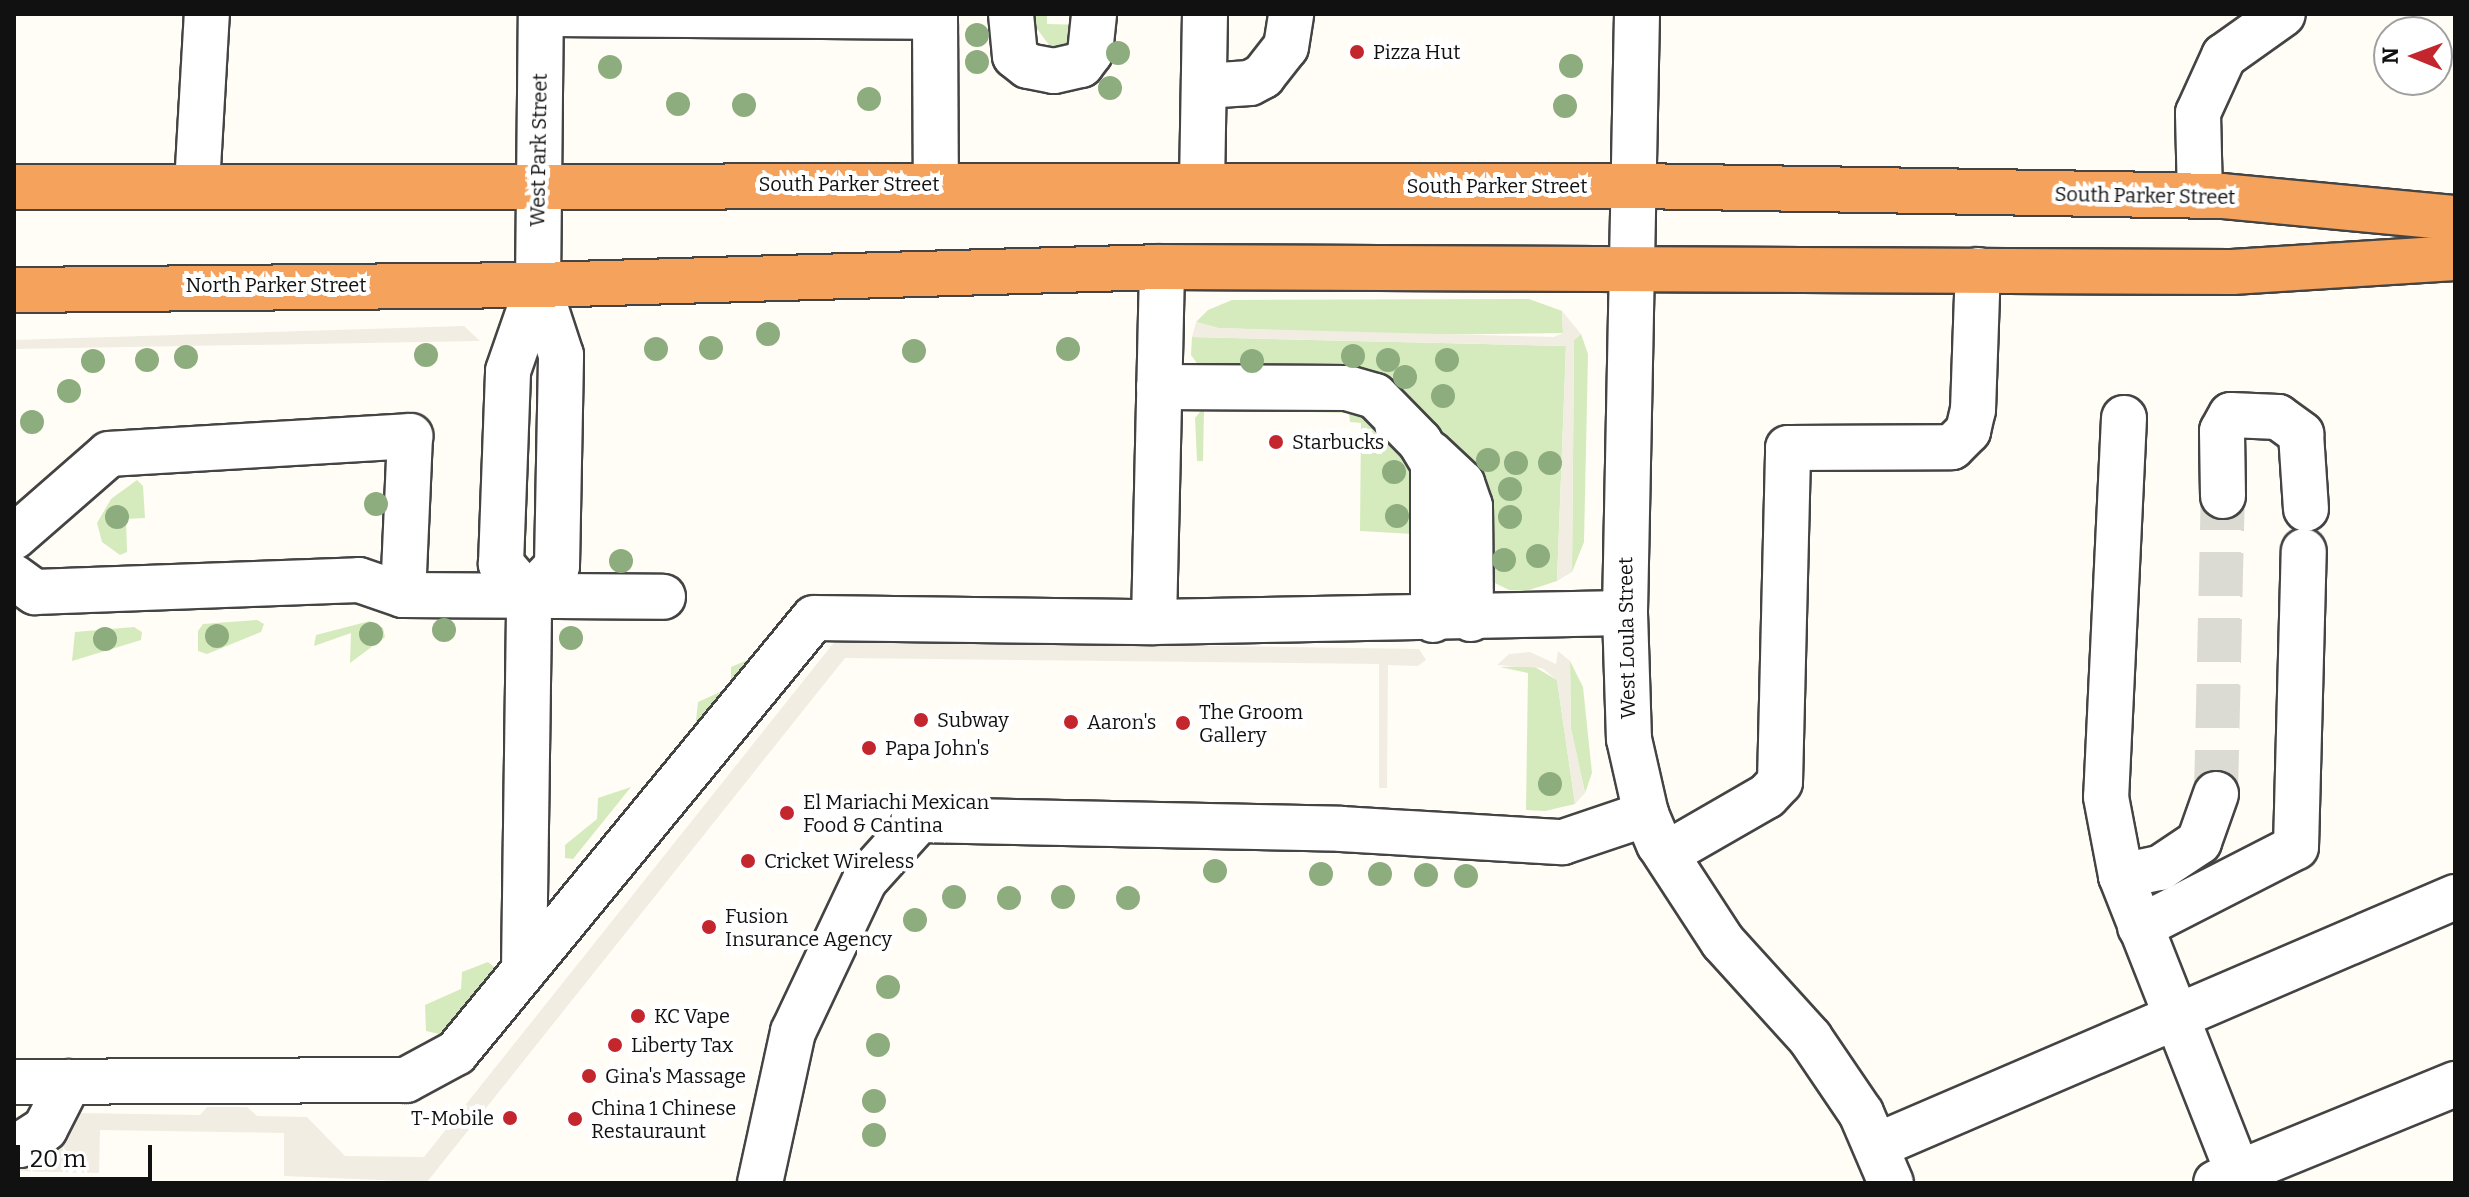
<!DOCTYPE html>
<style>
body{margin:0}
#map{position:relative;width:2469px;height:1197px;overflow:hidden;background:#fffdf5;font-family:Bitter,serif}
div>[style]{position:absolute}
.green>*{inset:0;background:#d5ebbd}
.plaza>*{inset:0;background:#f1ede2}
.minor-tunnel>*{height:44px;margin-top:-22px;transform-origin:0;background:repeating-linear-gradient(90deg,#dbdad3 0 44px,transparent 0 66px)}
.roads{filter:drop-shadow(2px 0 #444) drop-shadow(-2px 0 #444) drop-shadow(0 2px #444) drop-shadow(0 -2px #444)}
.minor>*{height:44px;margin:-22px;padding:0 22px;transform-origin:22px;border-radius:22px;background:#fff}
.highway>*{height:44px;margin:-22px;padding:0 22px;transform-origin:22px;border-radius:22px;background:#f5a25d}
.trees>*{width:24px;height:24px;margin:-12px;border-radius:50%;background:#8dad7f}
.dots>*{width:22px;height:22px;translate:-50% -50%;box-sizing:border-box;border:4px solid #fff;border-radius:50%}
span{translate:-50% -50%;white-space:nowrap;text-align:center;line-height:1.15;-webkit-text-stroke:8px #fff;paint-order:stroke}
.poi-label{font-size:20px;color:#111}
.left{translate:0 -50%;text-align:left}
.right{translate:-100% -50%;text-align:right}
.street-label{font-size:20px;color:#111}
.frame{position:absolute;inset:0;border:16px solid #111;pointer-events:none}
.north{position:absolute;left:2373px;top:16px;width:80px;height:80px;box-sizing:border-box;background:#fff;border:2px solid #a0a0a0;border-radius:50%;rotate:271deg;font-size:22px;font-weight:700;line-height:32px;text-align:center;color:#111}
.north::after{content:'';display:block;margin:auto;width:28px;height:36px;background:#c4262e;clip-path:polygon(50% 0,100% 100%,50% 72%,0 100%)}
.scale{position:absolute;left:16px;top:1145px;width:136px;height:36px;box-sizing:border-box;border:4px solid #111;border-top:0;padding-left:10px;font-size:24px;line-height:28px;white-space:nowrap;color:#111;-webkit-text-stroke:6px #fff;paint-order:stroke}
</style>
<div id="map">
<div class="green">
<i style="clip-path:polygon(1026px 14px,1047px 14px,1047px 24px,1084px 25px,1079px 44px,1052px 49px)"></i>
<i style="clip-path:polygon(1529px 299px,1562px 311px,1563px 333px,1410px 335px,1218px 328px,1196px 322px,1208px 310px,1232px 300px)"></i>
<i style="clip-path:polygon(1581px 334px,1588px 354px,1584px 542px,1572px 572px,1574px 340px)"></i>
<i style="clip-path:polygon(1192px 337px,1566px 346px,1557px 581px,1526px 591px,1509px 590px,1491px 581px,1396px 395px,1199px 366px,1191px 355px)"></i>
<i style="clip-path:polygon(1240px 402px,1240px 410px,1204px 410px,1203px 461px,1197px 461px,1195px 418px,1204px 407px)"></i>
<i style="clip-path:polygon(1269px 402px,1348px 404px,1413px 452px,1413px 534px,1360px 531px,1361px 423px,1350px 422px,1349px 413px,1269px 411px)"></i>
<i style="clip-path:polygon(137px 480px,143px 486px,145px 518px,126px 519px,127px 552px,120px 555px,102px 542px,97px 523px,111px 499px)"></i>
<i style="clip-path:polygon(257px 620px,264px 624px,261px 632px,207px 654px,198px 651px,198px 631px,203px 624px)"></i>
<i style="clip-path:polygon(370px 621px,383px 628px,385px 637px,350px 663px,351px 633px,314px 646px,316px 635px)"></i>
<i style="clip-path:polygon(134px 627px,142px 632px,141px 640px,72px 661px,75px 632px)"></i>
<i style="clip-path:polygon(759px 655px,695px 730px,698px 702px,731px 687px,731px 667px)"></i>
<i style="clip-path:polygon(1570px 661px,1583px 687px,1592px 773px,1585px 793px,1571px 729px)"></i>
<i style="clip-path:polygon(1533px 666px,1557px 680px,1575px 804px,1545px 811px,1526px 810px,1528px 673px,1500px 667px)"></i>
<i style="clip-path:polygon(631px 787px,573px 859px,565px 858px,565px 845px,597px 819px,598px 798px)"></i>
<i style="clip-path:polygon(488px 962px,498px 970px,444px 1035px,426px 1031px,425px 1005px,461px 989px,462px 972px)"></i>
</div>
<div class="plaza">
<i style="clip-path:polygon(1562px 311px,1581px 334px,1574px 340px,1572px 572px,1557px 581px,1566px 346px,1192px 337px,1196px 322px,1218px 328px,1554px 337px,1563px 333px)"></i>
<i style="clip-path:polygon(464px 326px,480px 341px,14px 349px,14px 340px)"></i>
<i style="clip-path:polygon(836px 640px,1419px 649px,1426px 660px,1418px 666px,1388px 665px,1387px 788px,1379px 788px,1379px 664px,845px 658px,427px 1182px,284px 1176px,284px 1133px,100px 1130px,99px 1173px,14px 1171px,14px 1161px,76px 1113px,200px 1115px,207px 1107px,247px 1107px,257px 1116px,307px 1117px,345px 1156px,424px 1157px)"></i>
<i style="clip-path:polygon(1558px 651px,1570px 661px,1571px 729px,1585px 793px,1575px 804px,1557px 680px,1542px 668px,1497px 665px,1509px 654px,1530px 652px,1556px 664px)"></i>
</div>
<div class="minor-tunnel">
<i style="left:2216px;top:794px;width:298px;rotate:-88.7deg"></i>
</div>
<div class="roads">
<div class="minor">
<i style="left:541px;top:14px;width:394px;rotate:0.4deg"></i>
<i style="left:935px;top:17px;width:167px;rotate:89.7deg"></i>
<i style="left:1011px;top:14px;width:42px;rotate:84.6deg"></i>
<i style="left:1015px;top:56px;width:16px;rotate:38deg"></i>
<i style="left:1028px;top:66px;width:26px;rotate:11deg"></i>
<i style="left:1054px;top:71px;width:28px;rotate:-13deg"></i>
<i style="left:1081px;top:65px;width:15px;rotate:-53deg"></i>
<i style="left:1090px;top:53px;width:39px;rotate:-84deg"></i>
<i style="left:1637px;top:14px;width:599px;rotate:91.15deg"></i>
<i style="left:1625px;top:613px;width:126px;rotate:88.2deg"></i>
<i style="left:1629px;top:739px;width:77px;rotate:77.2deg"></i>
<i style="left:1646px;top:814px;width:33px;rotate:67deg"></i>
<i style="left:1659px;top:844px;width:117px;rotate:56.9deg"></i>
<i style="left:1723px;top:942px;width:130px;rotate:47.8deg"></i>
<i style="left:1810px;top:1038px;width:91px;rotate:55.8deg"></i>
<i style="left:1861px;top:1113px;width:76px;rotate:66.8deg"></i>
<i style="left:1204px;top:86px;width:46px;rotate:-3.7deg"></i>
<i style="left:1250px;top:83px;width:15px;rotate:-28deg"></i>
<i style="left:1263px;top:76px;width:37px;rotate:-52deg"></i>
<i style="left:1286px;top:47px;width:33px;rotate:-81deg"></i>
<i style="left:197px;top:185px;width:171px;rotate:-86.7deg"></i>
<i style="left:1202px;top:185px;width:171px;rotate:-89deg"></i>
<i style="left:2200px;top:196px;width:83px;rotate:-91.4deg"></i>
<i style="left:2198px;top:113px;width:63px;rotate:-65.5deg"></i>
<i style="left:2224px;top:56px;width:72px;rotate:-35.4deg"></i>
<i style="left:1159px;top:387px;width:188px;rotate:0.3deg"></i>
<i style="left:1347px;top:388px;width:29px;rotate:16deg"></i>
<i style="left:1375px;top:396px;width:64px;rotate:45.6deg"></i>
<i style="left:1420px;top:442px;width:26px;rotate:59deg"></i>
<i style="left:1433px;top:464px;width:156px;rotate:90deg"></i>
<i style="left:2124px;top:418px;width:379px;rotate:92.7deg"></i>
<i style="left:2106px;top:797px;width:80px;rotate:79.2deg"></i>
<i style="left:2121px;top:876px;width:319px;rotate:68.5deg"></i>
<i style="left:2238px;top:1173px;width:24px;rotate:156deg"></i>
<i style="left:1430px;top:453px;width:44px;rotate:43.2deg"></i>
<i style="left:1462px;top:483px;width:24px;rotate:71deg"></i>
<i style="left:1470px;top:506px;width:113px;rotate:89.5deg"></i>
<i style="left:2223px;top:496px;width:65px;rotate:-90.9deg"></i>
<i style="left:2222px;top:431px;width:18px;rotate:-61deg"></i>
<i style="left:2231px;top:415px;width:47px;rotate:2.4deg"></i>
<i style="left:2278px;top:417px;width:29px;rotate:36deg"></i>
<i style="left:2301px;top:434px;width:75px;rotate:86.2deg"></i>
<i style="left:14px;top:537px;width:126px;rotate:-41.1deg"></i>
<i style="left:109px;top:454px;width:302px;rotate:-3.4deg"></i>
<i style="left:410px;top:436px;width:159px;rotate:92.5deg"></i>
<i style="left:14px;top:577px;width:26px;rotate:36deg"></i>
<i style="left:35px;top:592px;width:324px;rotate:-2.1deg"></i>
<i style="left:359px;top:580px;width:46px;rotate:18.8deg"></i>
<i style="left:403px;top:595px;width:260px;rotate:0.4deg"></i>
<i style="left:529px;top:596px;width:43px;rotate:-131.2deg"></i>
<i style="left:501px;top:564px;width:193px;rotate:-87.9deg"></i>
<i style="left:508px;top:371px;width:91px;rotate:-70.8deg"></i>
<i style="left:1154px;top:622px;width:355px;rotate:-88.7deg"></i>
<i style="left:1666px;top:854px;width:116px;rotate:-29.9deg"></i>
<i style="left:1767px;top:796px;width:19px;rotate:-47deg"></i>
<i style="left:1780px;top:782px;width:334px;rotate:-88.6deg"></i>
<i style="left:1788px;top:448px;width:164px;rotate:-0.3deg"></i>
<i style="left:1952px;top:447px;width:23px;rotate:-45deg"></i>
<i style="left:1968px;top:431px;width:22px;rotate:-77deg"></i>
<i style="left:1973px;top:410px;width:140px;rotate:-88deg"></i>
<i style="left:2121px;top:876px;width:40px;rotate:-12deg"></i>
<i style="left:2160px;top:868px;width:47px;rotate:-33.7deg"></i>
<i style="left:2199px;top:842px;width:51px;rotate:-70.5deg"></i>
<i style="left:2140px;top:927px;width:175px;rotate:-27.1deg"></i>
<i style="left:2296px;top:847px;width:296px;rotate:-88.5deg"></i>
<i style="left:524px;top:970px;width:374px;rotate:-89.2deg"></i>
<i style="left:529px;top:596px;width:41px;rotate:-47deg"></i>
<i style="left:557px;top:566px;width:211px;rotate:-88.9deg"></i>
<i style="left:561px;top:355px;width:74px;rotate:-108.2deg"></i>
<i style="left:538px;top:285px;width:271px;rotate:-89.4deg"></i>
<i style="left:14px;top:1082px;width:392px;rotate:-0.3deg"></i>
<i style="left:406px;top:1080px;width:57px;rotate:-28.4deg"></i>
<i style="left:456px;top:1053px;width:563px;rotate:-50.55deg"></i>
<i style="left:814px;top:618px;width:340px;rotate:0.7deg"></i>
<i style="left:1154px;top:622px;width:471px;rotate:-1.1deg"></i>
<i style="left:20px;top:1145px;width:30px;rotate:-33deg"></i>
<i style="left:45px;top:1129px;width:53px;rotate:-62.9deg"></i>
<i style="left:1876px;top:1146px;width:630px;rotate:-23.27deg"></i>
<i style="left:2238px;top:1173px;width:235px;rotate:-22.3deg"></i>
<i style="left:760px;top:1183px;width:155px;rotate:-77.7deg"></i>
<i style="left:793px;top:1032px;width:168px;rotate:-64.7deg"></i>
<i style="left:865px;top:880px;width:81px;rotate:-48deg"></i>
<i style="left:919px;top:820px;width:422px;rotate:1.2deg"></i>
<i style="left:1341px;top:829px;width:222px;rotate:3.4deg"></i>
<i style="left:1563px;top:842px;width:88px;rotate:-18.6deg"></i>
</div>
<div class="highway">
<i style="left:14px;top:187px;width:1621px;rotate:-0.04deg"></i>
<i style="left:1635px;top:186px;width:587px;rotate:0.98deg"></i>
<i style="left:2222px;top:196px;width:234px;rotate:5.4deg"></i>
<i style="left:14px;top:290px;width:524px;rotate:-0.55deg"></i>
<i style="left:538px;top:285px;width:624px;rotate:-1.65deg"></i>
<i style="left:1162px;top:267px;width:1070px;rotate:0.27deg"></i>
<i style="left:2232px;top:272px;width:223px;rotate:-3.6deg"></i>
</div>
</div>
<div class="trees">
<i style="left:977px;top:35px"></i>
<i style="left:1118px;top:53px"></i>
<i style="left:977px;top:62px"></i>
<i style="left:1571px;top:66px"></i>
<i style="left:610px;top:67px"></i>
<i style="left:1110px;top:88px"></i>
<i style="left:869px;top:99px"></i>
<i style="left:678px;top:104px"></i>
<i style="left:744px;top:105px"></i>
<i style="left:1565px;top:106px"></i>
<i style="left:768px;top:334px"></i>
<i style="left:711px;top:348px"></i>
<i style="left:656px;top:349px"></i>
<i style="left:1068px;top:349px"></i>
<i style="left:914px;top:351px"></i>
<i style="left:426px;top:355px"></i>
<i style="left:1353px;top:356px"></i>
<i style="left:186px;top:357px"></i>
<i style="left:147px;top:360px"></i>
<i style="left:1388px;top:360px"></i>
<i style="left:1447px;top:360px"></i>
<i style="left:93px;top:361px"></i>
<i style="left:1252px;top:361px"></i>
<i style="left:1405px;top:377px"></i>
<i style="left:69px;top:391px"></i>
<i style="left:1443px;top:396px"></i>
<i style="left:32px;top:422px"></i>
<i style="left:1488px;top:460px"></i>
<i style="left:1516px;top:463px"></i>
<i style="left:1550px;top:463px"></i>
<i style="left:1394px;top:472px"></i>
<i style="left:1510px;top:489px"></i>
<i style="left:376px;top:504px"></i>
<i style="left:1397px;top:516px"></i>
<i style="left:117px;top:517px"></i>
<i style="left:1510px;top:517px"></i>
<i style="left:1538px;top:556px"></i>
<i style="left:1504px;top:560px"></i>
<i style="left:621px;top:561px"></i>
<i style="left:444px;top:630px"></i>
<i style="left:371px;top:634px"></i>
<i style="left:217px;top:636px"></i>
<i style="left:571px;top:638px"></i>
<i style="left:105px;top:639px"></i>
<i style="left:1550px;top:784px"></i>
<i style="left:1215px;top:871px"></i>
<i style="left:1321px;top:874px"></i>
<i style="left:1380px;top:874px"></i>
<i style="left:1426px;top:875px"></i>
<i style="left:1466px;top:876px"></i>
<i style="left:954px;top:897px"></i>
<i style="left:1063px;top:897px"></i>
<i style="left:1009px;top:898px"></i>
<i style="left:1128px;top:898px"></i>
<i style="left:915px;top:920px"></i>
<i style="left:888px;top:987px"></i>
<i style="left:878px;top:1045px"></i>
<i style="left:874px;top:1101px"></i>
<i style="left:874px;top:1135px"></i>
</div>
<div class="dots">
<i style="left:1357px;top:52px;background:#c4262e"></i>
<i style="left:1276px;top:442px;background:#c4262e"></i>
<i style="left:921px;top:720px;background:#c4262e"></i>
<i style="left:1071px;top:722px;background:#c4262e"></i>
<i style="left:1183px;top:723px;background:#c4262e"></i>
<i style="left:869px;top:748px;background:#c4262e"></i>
<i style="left:787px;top:813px;background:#c4262e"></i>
<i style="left:748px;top:861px;background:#c4262e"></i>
<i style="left:709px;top:927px;background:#c4262e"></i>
<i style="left:638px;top:1016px;background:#c4262e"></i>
<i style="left:615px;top:1045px;background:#c4262e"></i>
<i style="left:589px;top:1076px;background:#c4262e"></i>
<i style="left:510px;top:1118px;background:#c4262e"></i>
<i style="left:575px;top:1119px;background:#c4262e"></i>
</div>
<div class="poi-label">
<span class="left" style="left:1373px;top:52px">Pizza Hut</span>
<span class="left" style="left:1292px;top:442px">Starbucks</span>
<span class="left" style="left:1199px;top:724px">The Groom<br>Gallery</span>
<span class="left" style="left:937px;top:720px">Subway</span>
<span class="left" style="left:1087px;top:722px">Aaron's</span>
<span class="left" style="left:885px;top:748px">Papa John's</span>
<span class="left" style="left:803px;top:814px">El Mariachi Mexican<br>Food &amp; Cantina</span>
<span class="left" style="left:764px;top:861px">Cricket Wireless</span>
<span class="left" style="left:725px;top:928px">Fusion<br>Insurance Agency</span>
<span class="left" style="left:654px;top:1016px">KC Vape</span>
<span class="left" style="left:631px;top:1045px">Liberty Tax</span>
<span class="left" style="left:605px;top:1076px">Gina's Massage</span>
<span class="left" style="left:591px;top:1120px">China 1 Chinese<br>Restauraunt</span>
<span class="right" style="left:494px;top:1118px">T-Mobile</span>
</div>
<div class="street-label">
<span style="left:539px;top:150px;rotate:-89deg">West Park Street</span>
<span style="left:849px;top:184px">South Parker Street</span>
<span style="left:1497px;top:186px">South Parker Street</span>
<span style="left:2145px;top:196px;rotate:1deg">South Parker Street</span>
<span style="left:276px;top:285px">North Parker Street</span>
<span style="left:1627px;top:638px;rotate:-91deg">West Loula Street</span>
</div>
<div class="frame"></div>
<div class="north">N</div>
<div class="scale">20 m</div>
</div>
